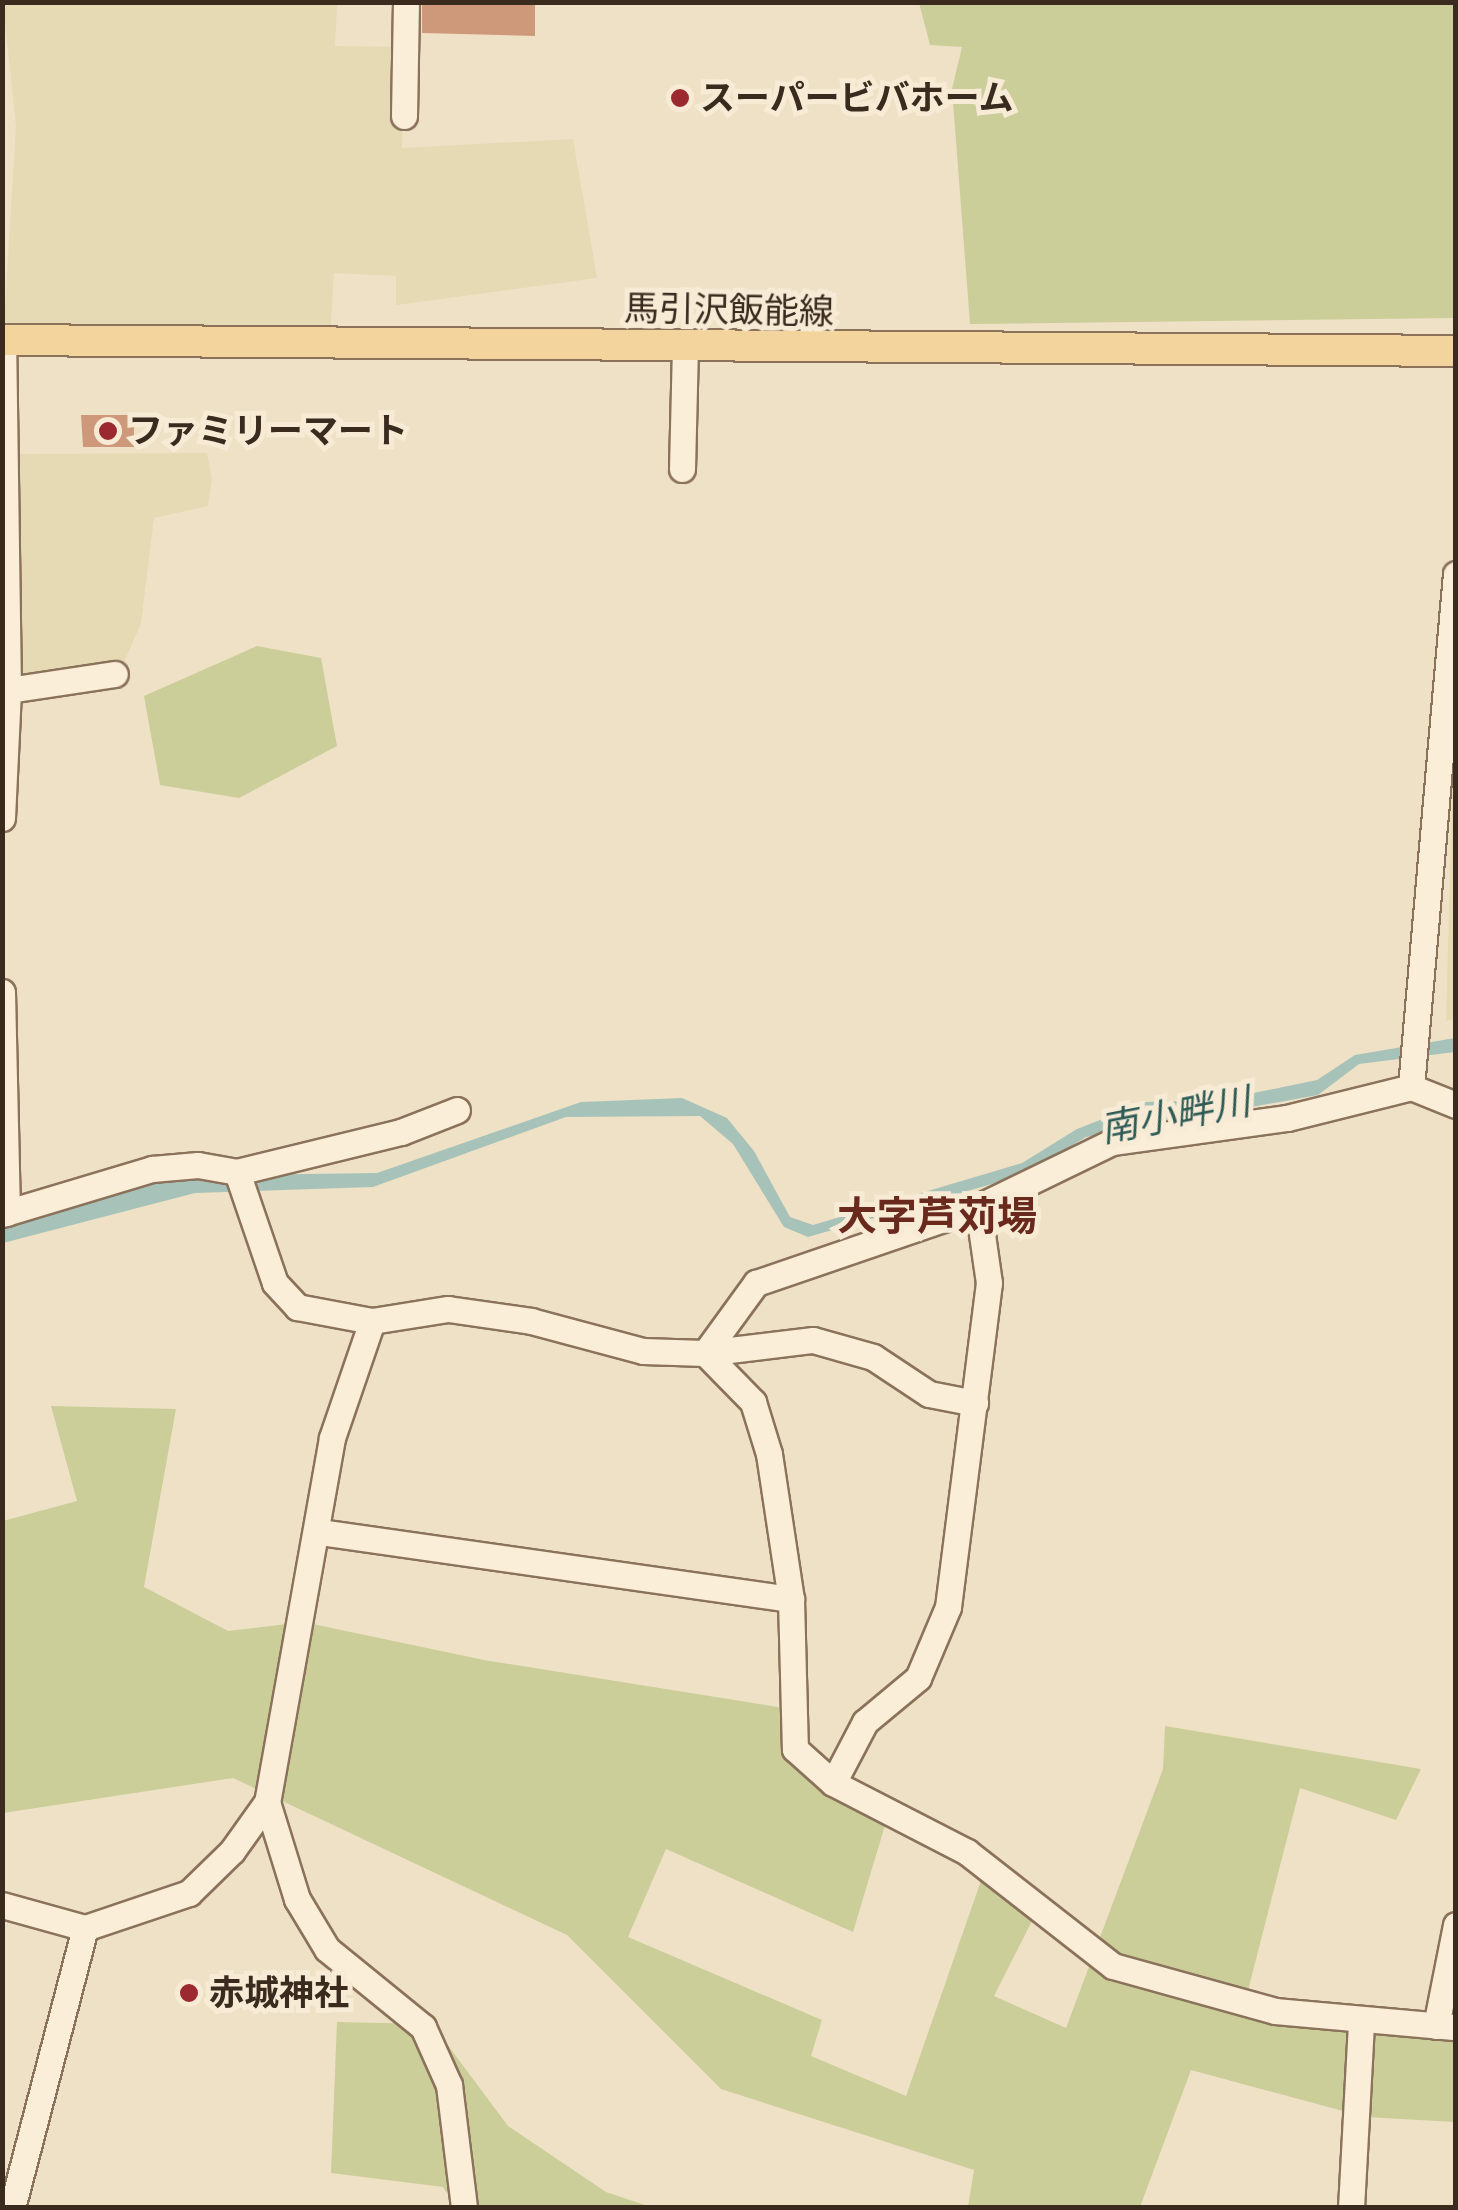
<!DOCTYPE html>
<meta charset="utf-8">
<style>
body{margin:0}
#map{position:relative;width:1458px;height:2210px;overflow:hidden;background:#efe1c6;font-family:"Libre Baskerville","Noto Sans JP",serif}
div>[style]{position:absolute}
.farmland>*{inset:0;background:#e5dab3}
.green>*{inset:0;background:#cbce99}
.water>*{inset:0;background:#a7c3b9}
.building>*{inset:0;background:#ce997b}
.roads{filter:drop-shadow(2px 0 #8b725b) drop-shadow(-2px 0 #8b725b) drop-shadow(0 2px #8b725b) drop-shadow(0 -2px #8b725b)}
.minor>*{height:25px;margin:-12.5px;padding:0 12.5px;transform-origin:12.5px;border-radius:12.5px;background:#faeed9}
.major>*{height:30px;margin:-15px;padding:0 15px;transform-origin:15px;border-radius:15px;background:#f3d49d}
.dots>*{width:28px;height:28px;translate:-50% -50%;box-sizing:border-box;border:5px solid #f7ebd6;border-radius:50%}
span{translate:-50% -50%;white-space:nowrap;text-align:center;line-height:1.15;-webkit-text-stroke:10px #f7ebd6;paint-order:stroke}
.poi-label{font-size:35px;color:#3b2b1f;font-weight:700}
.left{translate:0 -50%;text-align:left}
.street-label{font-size:35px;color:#3b2b1f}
.water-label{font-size:38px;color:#2e5b56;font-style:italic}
.quarter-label{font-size:40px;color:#69291d;font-weight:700}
.frame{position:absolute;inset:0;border:5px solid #3b2b1f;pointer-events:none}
</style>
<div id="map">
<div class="farmland">
<i style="clip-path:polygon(3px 3px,337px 3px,335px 46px,405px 47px,402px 148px,573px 139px,597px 278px,396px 305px,396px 276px,334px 273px,330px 341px,3px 340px,16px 126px)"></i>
<i style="clip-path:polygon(207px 453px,212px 479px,208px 506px,154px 518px,141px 624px,123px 664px,16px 682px,17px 454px)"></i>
<i style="clip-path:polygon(1455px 698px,1456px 1019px,1446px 1021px)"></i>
</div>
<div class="green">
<i style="clip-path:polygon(919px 3px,1455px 3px,1455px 318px,970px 324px,952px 89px,962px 47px,930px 45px)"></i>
<i style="clip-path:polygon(257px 646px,321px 658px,337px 746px,239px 798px,160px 785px,144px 696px)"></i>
<i style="clip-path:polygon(51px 1406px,176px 1409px,144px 1587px,228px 1631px,303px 1622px,484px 1660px,784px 1708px,790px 1755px,886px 1822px,853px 1932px,666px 1849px,628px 1937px,822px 2020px,811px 2056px,906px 2096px,983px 1875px,1034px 1917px,994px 1996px,1066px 2028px,1163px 1769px,1165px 1726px,1421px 1769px,1396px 1820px,1300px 1788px,1243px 2010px,1455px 2036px,1455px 2122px,1365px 2117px,1191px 2070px,1140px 2207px,968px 2207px,974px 2170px,721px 2089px,567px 1935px,233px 1778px,3px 1813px,3px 1521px,77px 1501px)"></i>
<i style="clip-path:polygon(337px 2022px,432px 2024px,508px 2126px,606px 2192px,651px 2207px,456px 2207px,443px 2187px,331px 2173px)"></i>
</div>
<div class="water">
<i style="clip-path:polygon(1455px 1038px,1455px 1052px,1359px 1064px,1318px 1095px,1086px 1137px,1023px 1175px,808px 1237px,784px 1227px,733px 1144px,700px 1116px,566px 1117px,373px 1187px,195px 1193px,3px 1243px,3px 1222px,177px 1176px,377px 1173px,581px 1102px,682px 1098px,727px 1118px,754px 1151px,790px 1217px,813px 1225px,1022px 1163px,1077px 1129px,1146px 1102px,1220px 1100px,1317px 1080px,1355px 1055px)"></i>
</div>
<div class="building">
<i style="clip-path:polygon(422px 2px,535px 2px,535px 36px,422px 33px)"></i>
<i style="clip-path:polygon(81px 415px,134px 415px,134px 447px,83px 447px)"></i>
</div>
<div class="roads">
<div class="minor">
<i style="left:404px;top:116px;width:114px;rotate:-89deg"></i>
<i style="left:682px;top:469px;width:121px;rotate:-88.6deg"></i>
<i style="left:2px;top:691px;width:114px;rotate:-8.6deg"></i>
<i style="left:2px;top:818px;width:127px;rotate:-87.3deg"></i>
<i style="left:8px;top:691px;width:351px;rotate:-90.8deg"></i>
<i style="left:2px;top:992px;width:221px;rotate:88.7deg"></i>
<i style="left:1411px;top:1087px;width:515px;rotate:-84.99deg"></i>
<i style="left:237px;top:1172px;width:169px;rotate:-13.7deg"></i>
<i style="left:401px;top:1132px;width:60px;rotate:-21.4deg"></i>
<i style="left:2px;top:1214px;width:157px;rotate:-16.7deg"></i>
<i style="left:152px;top:1169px;width:46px;rotate:-5deg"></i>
<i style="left:198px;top:1165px;width:40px;rotate:10deg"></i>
<i style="left:237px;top:1172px;width:117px;rotate:71.1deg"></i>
<i style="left:275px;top:1283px;width:33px;rotate:47deg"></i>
<i style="left:297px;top:1307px;width:76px;rotate:10.6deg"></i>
<i style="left:372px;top:1321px;width:77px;rotate:-9deg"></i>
<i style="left:448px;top:1309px;width:84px;rotate:8.2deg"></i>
<i style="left:531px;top:1321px;width:116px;rotate:15deg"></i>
<i style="left:643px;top:1351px;width:62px;rotate:1.8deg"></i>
<i style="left:705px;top:1353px;width:69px;rotate:45.6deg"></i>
<i style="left:753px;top:1402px;width:54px;rotate:72.9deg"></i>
<i style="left:769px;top:1454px;width:147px;rotate:81.4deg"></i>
<i style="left:791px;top:1599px;width:150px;rotate:88.5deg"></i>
<i style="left:795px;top:1749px;width:51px;rotate:41.8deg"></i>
<i style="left:833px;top:1783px;width:151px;rotate:27.2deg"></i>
<i style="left:967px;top:1852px;width:185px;rotate:38deg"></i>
<i style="left:1113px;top:1966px;width:168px;rotate:15.5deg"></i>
<i style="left:1275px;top:2011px;width:182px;rotate:5.1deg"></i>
<i style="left:372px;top:1321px;width:124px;rotate:108.9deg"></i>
<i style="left:332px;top:1438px;width:370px;rotate:100.1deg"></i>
<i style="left:267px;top:1802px;width:102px;rotate:72.8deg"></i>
<i style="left:297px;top:1899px;width:58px;rotate:59deg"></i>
<i style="left:327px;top:1949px;width:124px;rotate:39.1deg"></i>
<i style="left:423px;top:2027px;width:64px;rotate:65.9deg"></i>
<i style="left:449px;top:2085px;width:124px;rotate:83deg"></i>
<i style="left:705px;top:1353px;width:87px;rotate:-53.9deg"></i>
<i style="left:756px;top:1283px;width:235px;rotate:-18.9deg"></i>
<i style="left:978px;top:1207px;width:149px;rotate:-25.9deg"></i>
<i style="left:1112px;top:1142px;width:177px;rotate:-7.8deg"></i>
<i style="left:1287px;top:1118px;width:128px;rotate:-14deg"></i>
<i style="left:1411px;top:1087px;width:48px;rotate:21.8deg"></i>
<i style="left:705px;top:1353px;width:109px;rotate:-6.9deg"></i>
<i style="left:813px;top:1340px;width:62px;rotate:15.8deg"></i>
<i style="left:873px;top:1357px;width:67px;rotate:33.5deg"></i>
<i style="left:929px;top:1394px;width:47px;rotate:11.1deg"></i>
<i style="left:319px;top:1532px;width:477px;rotate:8.1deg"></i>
<i style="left:833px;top:1783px;width:69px;rotate:-62.3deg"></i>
<i style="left:865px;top:1722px;width:69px;rotate:-39.7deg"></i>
<i style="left:918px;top:1678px;width:77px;rotate:-67.1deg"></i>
<i style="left:948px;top:1607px;width:327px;rotate:-82.8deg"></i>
<i style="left:989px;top:1283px;width:77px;rotate:-98.2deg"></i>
<i style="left:2px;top:1905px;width:86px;rotate:15.5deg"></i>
<i style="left:85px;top:1928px;width:110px;rotate:-18.6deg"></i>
<i style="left:189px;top:1893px;width:60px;rotate:-44.3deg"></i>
<i style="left:232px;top:1851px;width:60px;rotate:-54.5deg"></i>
<i style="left:1436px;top:2026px;width:103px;rotate:-78.8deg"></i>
<i style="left:12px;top:2208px;width:289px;rotate:-75.4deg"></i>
<i style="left:1351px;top:2208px;width:186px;rotate:-86.9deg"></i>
</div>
<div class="major">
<i style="left:2px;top:340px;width:1454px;rotate:0.43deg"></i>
</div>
</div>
<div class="dots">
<i style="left:680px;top:98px;background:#9c2930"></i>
<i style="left:108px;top:431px;background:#9c2930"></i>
<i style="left:189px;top:1993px;background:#9c2930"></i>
</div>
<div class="poi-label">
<span class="left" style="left:700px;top:98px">スーパービバホーム</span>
<span class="left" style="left:128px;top:431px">ファミリーマート</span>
<span class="left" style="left:209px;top:1993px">赤城神社</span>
</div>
<div class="street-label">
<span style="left:729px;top:310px;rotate:1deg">馬引沢飯能線</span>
</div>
<div class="water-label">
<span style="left:1175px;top:1115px;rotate:-11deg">南小畔川</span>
</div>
<div class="quarter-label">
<span style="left:937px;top:1216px">大字芦苅場</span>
</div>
<div class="frame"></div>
</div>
